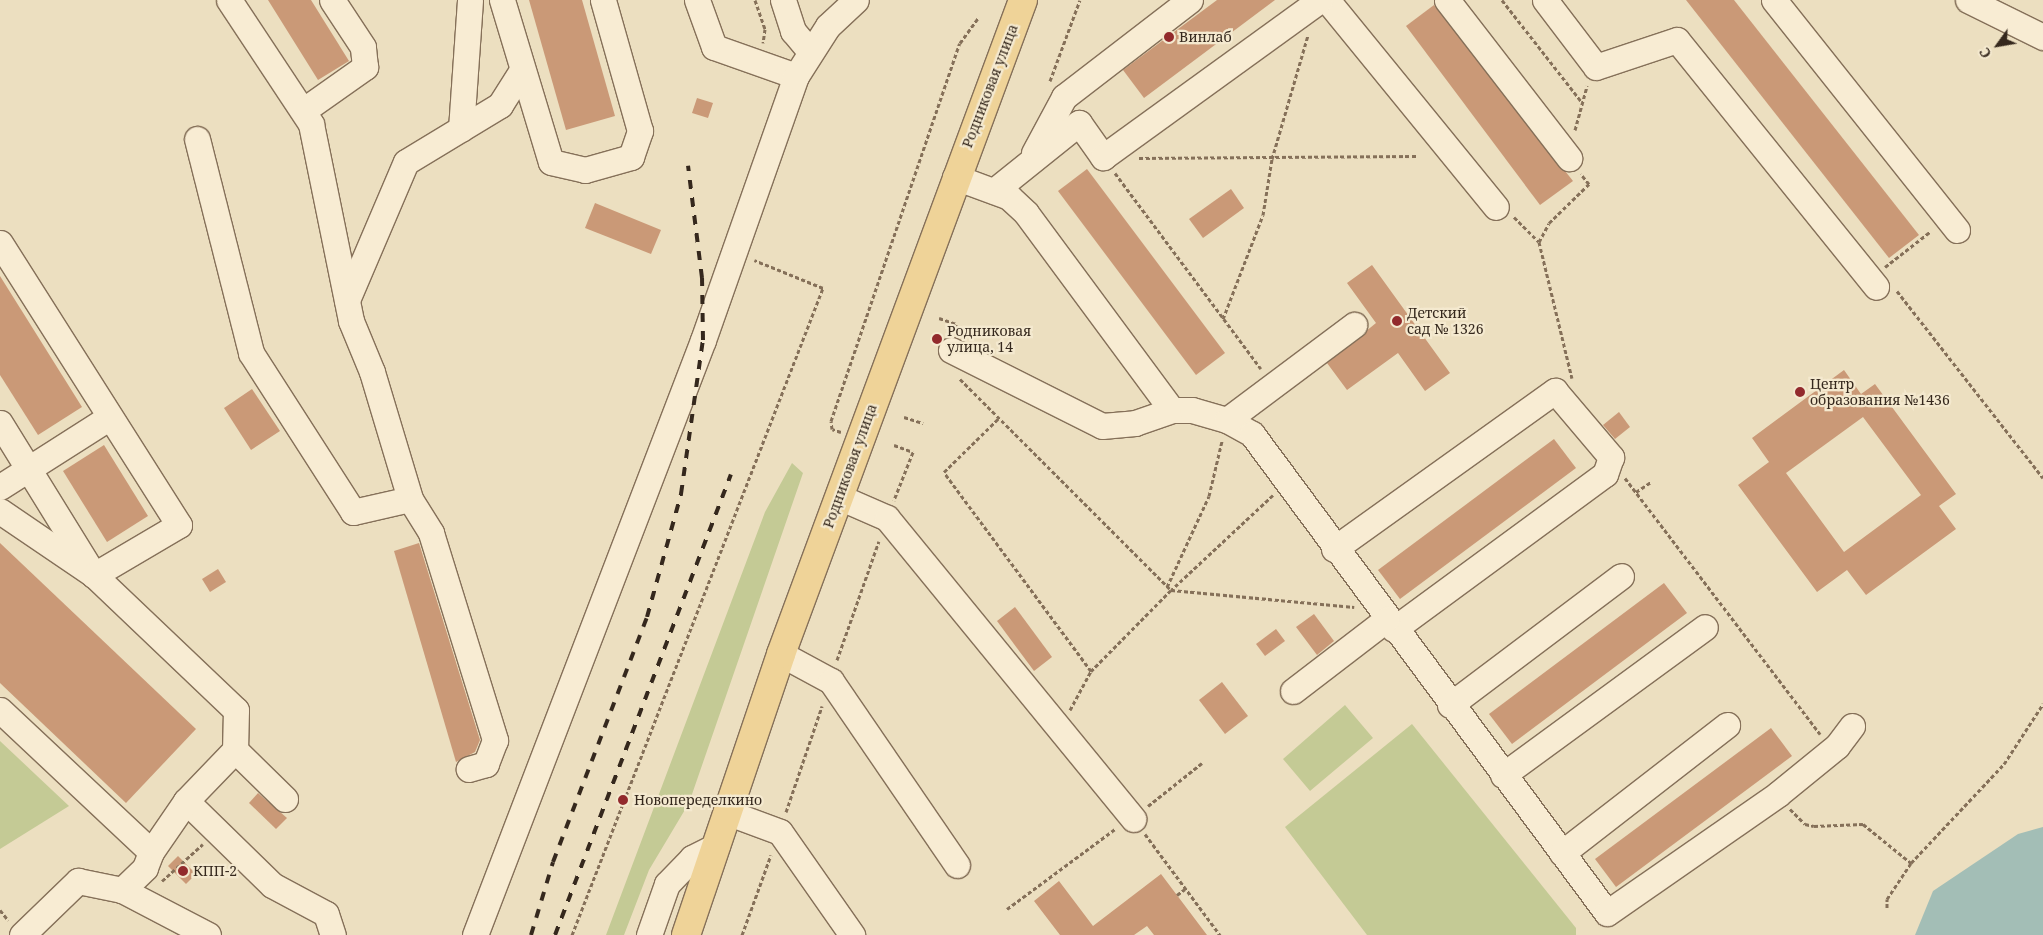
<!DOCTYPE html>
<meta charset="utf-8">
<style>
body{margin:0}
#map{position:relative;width:2043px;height:935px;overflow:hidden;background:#ecdfc0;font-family:"Noto Serif",serif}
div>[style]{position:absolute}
.green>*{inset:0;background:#c4ca95}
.water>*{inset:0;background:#a3beb6}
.building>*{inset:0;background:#ca9977}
.path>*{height:3px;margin-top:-1.5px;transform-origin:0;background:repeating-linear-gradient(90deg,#857059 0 4px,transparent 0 6.5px)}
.roads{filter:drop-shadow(1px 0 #857059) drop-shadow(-1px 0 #857059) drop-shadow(0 1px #857059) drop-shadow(0 -1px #857059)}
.minor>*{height:25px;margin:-12.5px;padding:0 12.5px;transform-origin:12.5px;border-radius:12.5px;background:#f8ecd3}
.major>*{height:28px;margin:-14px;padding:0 14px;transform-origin:14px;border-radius:14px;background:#efd398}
.rail>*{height:4px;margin-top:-2px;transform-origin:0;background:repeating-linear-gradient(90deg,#35281d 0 9px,transparent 0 18px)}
.dots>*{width:14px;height:14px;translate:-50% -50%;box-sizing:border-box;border:2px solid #f4e9cf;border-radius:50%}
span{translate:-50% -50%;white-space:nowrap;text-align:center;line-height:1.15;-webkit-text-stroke:4.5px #f4e9cf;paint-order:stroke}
.poi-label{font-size:14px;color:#35281d}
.left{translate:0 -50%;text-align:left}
.street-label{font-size:14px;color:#35281d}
.north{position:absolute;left:1973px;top:20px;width:50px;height:50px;-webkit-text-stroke:4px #f4e9cf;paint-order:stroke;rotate:238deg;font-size:14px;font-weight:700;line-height:20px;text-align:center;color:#35281d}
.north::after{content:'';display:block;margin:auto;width:18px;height:22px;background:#35281d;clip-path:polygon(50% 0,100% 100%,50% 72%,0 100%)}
</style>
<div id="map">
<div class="green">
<i style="clip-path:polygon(792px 463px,803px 473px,689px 803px,649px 870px,624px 935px,606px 935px,765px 512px)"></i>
<i style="clip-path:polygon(1345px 705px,1373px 738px,1310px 791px,1283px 759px)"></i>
<i style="clip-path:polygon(1412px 724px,1576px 928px,1576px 935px,1367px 935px,1285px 827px)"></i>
<i style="clip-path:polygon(0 741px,69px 806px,0 849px)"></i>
</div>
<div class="water">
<i style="clip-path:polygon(2043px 827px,2043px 935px,1915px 935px,1933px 891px,2018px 834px)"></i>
</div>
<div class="building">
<i style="clip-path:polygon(268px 0,311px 0,349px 61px,318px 80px)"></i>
<i style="clip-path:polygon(529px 0,582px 0,615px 116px,566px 130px)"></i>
<i style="clip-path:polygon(1217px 0,1275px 0,1144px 98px,1123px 70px)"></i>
<i style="clip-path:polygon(1686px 0,1734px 0,1919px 235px,1889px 258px)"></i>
<i style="clip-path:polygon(1434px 5px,1573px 181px,1540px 205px,1406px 26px)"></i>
<i style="clip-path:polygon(697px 98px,713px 103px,708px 118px,692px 113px)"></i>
<i style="clip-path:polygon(1087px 169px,1225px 353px,1196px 375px,1058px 191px)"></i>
<i style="clip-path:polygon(1231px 189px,1244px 208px,1203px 238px,1189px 219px)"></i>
<i style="clip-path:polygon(595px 203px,661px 230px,651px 254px,585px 228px)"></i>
<i style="clip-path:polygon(1372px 265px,1450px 373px,1425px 391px,1398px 353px,1347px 390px,1327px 363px,1376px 323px,1347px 283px)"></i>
<i style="clip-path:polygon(0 276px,82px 407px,38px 435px,0 375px)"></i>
<i style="clip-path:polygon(evenodd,1844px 370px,1861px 394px,1875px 384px,1956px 494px,1939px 506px,1956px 529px,1866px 595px,1847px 570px,1817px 592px,1738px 485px,1769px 462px,1752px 438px,1844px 370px,1863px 417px,1921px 495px,1844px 552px,1786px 473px,1863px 417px)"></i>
<i style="clip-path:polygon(252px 389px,280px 431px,251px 450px,224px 408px)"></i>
<i style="clip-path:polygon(1619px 412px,1630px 427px,1615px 439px,1603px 425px)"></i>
<i style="clip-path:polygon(1554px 439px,1576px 468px,1400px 599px,1378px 570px)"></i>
<i style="clip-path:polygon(104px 445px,148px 516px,107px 542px,63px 471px)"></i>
<i style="clip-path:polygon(0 543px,196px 729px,126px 803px,0 683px)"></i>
<i style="clip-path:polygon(419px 543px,480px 740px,475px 752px,456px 762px,394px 551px)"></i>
<i style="clip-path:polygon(218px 569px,226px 582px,210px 592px,202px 579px)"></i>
<i style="clip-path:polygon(1664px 583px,1687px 613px,1512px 744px,1489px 714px)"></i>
<i style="clip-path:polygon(1015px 607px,1052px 657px,1034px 671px,997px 621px)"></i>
<i style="clip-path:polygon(1314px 614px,1334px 641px,1317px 655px,1296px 627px)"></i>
<i style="clip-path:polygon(1276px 629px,1285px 641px,1265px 656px,1256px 644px)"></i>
<i style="clip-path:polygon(1222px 682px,1248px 716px,1225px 734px,1199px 700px)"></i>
<i style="clip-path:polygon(1771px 728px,1792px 756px,1616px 887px,1595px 859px)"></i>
<i style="clip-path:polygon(258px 793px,287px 818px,276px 829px,249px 803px)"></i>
<i style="clip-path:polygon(178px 856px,196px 874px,186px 884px,168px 866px)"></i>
<i style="clip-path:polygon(1161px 874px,1207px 935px,1154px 935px,1147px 926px,1134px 935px,1060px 935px,1034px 901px,1059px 881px,1093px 926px)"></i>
</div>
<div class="path">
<i style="left:755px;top:0;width:31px;rotate:71deg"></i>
<i style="left:765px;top:29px;width:14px;rotate:98deg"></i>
<i style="left:1502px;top:0;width:128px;rotate:52deg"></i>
<i style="left:1050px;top:81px;width:86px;rotate:-69.7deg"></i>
<i style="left:1575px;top:130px;width:46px;rotate:-74.7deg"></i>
<i style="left:1139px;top:158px;width:277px;rotate:-0.4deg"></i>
<i style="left:1115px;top:173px;width:244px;rotate:53.3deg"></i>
<i style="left:1514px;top:217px;width:35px;rotate:45deg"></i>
<i style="left:1539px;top:242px;width:140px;rotate:76.4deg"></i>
<i style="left:1539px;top:242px;width:21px;rotate:-62deg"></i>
<i style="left:1549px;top:223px;width:56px;rotate:-44.3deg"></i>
<i style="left:1589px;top:184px;width:13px;rotate:-129deg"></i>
<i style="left:1885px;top:267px;width:58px;rotate:-38deg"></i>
<i style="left:1897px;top:291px;width:237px;rotate:52deg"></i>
<i style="left:939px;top:318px;width:18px;rotate:19deg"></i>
<i style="left:956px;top:324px;width:6px;rotate:99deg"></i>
<i style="left:1223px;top:319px;width:111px;rotate:-69deg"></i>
<i style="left:1263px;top:215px;width:57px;rotate:-80.9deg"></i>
<i style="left:1272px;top:159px;width:129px;rotate:-73.8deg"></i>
<i style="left:960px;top:379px;width:298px;rotate:45deg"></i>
<i style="left:1171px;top:590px;width:114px;rotate:134.6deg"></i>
<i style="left:1091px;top:671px;width:247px;rotate:-126.5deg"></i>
<i style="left:944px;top:472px;width:77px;rotate:-44.5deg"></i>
<i style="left:904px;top:417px;width:20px;rotate:18deg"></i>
<i style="left:841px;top:432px;width:9px;rotate:-162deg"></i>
<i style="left:832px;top:429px;width:8px;rotate:-97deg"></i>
<i style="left:831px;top:421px;width:399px;rotate:-71.2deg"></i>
<i style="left:960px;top:43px;width:31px;rotate:-54deg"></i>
<i style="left:894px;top:445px;width:20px;rotate:20deg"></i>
<i style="left:913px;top:452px;width:52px;rotate:111.6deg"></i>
<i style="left:1625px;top:478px;width:322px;rotate:52.7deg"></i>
<i style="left:1636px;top:492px;width:18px;rotate:-34deg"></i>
<i style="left:1273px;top:495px;width:139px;rotate:137deg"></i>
<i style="left:1171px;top:590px;width:184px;rotate:5.3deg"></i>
<i style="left:1167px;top:587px;width:100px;rotate:-65.2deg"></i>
<i style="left:1209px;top:496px;width:57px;rotate:-76.7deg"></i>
<i style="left:837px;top:660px;width:126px;rotate:-70.6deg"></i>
<i style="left:1070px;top:710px;width:44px;rotate:-61.7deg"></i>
<i style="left:1148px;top:806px;width:69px;rotate:-38.5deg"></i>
<i style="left:1790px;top:809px;width:21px;rotate:45deg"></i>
<i style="left:1805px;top:824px;width:9px;rotate:13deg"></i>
<i style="left:1814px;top:826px;width:49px;rotate:-2.3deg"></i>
<i style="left:1863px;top:824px;width:62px;rotate:39.1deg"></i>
<i style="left:786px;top:812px;width:112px;rotate:-71.2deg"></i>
<i style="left:1145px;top:834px;width:126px;rotate:53.4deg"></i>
<i style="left:162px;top:881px;width:55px;rotate:-42.1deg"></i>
<i style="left:1177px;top:895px;width:10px;rotate:-37deg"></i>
<i style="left:1887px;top:908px;width:9px;rotate:-90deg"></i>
<i style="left:1887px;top:899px;width:43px;rotate:-56.3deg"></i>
<i style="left:1911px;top:863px;width:136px;rotate:-46.8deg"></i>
<i style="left:2004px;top:764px;width:72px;rotate:-57deg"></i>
<i style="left:1007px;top:909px;width:134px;rotate:-36.5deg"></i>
<i style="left:0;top:910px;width:13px;rotate:51deg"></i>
<i style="left:572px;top:935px;width:694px;rotate:-68.8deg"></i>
<i style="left:823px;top:288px;width:74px;rotate:-157.9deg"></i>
<i style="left:742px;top:935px;width:85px;rotate:-70.1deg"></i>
</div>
<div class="roads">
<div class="minor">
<i style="left:229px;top:0;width:149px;rotate:56.5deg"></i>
<i style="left:311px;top:124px;width:201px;rotate:78.5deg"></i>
<i style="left:351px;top:321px;width:55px;rotate:67.6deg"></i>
<i style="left:372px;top:372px;width:133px;rotate:73.3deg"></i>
<i style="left:410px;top:499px;width:40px;rotate:58deg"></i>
<i style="left:431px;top:533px;width:217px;rotate:72.8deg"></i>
<i style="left:495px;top:740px;width:26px;rotate:111deg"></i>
<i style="left:486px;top:764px;width:18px;rotate:164deg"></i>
<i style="left:502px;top:0;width:169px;rotate:73.2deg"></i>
<i style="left:551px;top:162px;width:35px;rotate:13deg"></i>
<i style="left:585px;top:170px;width:48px;rotate:-15.8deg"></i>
<i style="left:631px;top:157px;width:28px;rotate:-71deg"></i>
<i style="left:640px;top:131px;width:136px;rotate:-105.8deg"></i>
<i style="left:697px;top:0;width:50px;rotate:70.1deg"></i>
<i style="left:714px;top:47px;width:87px;rotate:19.5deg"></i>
<i style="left:783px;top:0;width:33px;rotate:72deg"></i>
<i style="left:793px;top:31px;width:25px;rotate:50deg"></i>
<i style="left:1327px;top:0;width:267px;rotate:50.8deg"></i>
<i style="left:1447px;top:0;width:200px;rotate:52.3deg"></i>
<i style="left:1545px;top:0;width:84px;rotate:52.7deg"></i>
<i style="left:1596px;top:67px;width:85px;rotate:-18.4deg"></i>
<i style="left:1677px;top:40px;width:317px;rotate:51.1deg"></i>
<i style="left:1774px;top:0;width:294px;rotate:51.5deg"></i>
<i style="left:1968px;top:0;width:84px;rotate:26.3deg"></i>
<i style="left:304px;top:110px;width:75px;rotate:-35.2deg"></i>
<i style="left:365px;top:67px;width:20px;rotate:-96deg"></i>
<i style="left:363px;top:47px;width:56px;rotate:-123.4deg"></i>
<i style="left:461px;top:129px;width:129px;rotate:-86deg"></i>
<i style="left:197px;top:139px;width:221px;rotate:75.8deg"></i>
<i style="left:251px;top:353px;width:189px;rotate:57.3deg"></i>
<i style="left:353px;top:512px;width:58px;rotate:-12.8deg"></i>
<i style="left:1034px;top:153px;width:64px;rotate:-61.8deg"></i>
<i style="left:1064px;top:97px;width:159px;rotate:-37.6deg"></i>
<i style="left:955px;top:177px;width:58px;rotate:20.3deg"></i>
<i style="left:1009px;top:197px;width:23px;rotate:43deg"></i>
<i style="left:1026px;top:213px;width:245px;rotate:53.5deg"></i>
<i style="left:994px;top:191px;width:109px;rotate:-38.7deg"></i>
<i style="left:1079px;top:123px;width:42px;rotate:54.8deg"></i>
<i style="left:1103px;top:157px;width:268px;rotate:-35.9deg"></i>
<i style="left:0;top:243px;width:334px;rotate:57.6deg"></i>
<i style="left:179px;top:525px;width:99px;rotate:149.5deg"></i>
<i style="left:94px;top:575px;width:114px;rotate:-145.8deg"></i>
<i style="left:347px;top:300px;width:150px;rotate:-66.9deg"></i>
<i style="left:406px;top:162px;width:110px;rotate:-31.2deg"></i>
<i style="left:500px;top:105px;width:41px;rotate:-57.8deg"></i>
<i style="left:951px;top:350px;width:169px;rotate:26.7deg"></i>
<i style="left:1102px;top:426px;width:33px;rotate:-5deg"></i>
<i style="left:1135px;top:423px;width:39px;rotate:-19deg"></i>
<i style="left:1172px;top:410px;width:20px"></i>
<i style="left:1192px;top:410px;width:36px;rotate:16deg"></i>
<i style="left:1227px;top:420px;width:29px;rotate:29deg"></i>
<i style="left:1252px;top:434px;width:596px;rotate:53.46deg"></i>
<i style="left:1607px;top:913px;width:208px;rotate:-34.8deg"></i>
<i style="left:1778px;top:794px;width:76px;rotate:-39.1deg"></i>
<i style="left:1837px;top:746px;width:25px;rotate:-53deg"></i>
<i style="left:1227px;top:420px;width:159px;rotate:-36.8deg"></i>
<i style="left:0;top:423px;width:179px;rotate:58.3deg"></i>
<i style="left:94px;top:575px;width:196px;rotate:43.6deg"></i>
<i style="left:236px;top:710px;width:40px;rotate:91.4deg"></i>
<i style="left:235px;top:750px;width:71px;rotate:133.9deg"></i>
<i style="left:186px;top:801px;width:120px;rotate:44.3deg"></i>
<i style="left:272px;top:885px;width:61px;rotate:28.2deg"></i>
<i style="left:326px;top:914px;width:22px;rotate:72deg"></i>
<i style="left:0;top:487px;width:130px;rotate:-32.5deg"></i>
<i style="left:839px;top:497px;width:52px;rotate:23.6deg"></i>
<i style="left:887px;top:518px;width:389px;rotate:50.7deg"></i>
<i style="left:1334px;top:549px;width:272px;rotate:-35.6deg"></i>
<i style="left:1555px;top:391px;width:87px;rotate:49.7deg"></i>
<i style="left:1611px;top:457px;width:18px;rotate:109deg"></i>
<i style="left:1605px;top:474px;width:262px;rotate:143.7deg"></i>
<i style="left:781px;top:654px;width:57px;rotate:28.4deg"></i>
<i style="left:831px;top:681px;width:223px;rotate:55.6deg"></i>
<i style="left:1293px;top:691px;width:118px;rotate:-37.5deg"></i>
<i style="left:1450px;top:705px;width:214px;rotate:-37deg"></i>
<i style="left:0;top:710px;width:207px;rotate:43.2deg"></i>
<i style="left:151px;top:852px;width:62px;rotate:-55.5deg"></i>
<i style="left:235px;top:750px;width:70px;rotate:44.4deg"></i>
<i style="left:1503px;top:775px;width:250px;rotate:-36.2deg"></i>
<i style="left:729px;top:813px;width:54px;rotate:20.4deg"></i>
<i style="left:780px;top:832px;width:126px;rotate:55deg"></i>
<i style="left:151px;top:852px;width:17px;rotate:111deg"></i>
<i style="left:145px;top:868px;width:32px;rotate:136deg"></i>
<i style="left:122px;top:890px;width:97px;rotate:27.6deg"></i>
<i style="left:1562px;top:853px;width:209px;rotate:-37.8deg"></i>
<i style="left:22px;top:935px;width:78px;rotate:-44deg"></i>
<i style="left:78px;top:881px;width:45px;rotate:11.6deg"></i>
<i style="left:475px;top:935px;width:637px;rotate:-69.03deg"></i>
<i style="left:703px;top:340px;width:280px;rotate:-70.6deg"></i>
<i style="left:796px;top:76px;width:59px;rotate:-57.4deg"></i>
<i style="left:828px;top:26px;width:38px;rotate:-43deg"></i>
<i style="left:649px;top:935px;width:54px;rotate:-70.6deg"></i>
<i style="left:667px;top:884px;width:36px;rotate:-46deg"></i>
<i style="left:692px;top:858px;width:28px;rotate:-27deg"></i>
</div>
<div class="major">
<i style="left:686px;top:935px;width:297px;rotate:-71.3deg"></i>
<i style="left:781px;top:654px;width:697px;rotate:-69.69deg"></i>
</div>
</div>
<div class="rail">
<i style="left:531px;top:935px;width:76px;rotate:-73.2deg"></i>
<i style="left:553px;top:862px;width:262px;rotate:-69deg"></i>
<i style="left:647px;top:617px;width:128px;rotate:-74.5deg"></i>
<i style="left:681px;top:494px;width:156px;rotate:-81.9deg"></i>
<i style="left:703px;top:340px;width:62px;rotate:-90.9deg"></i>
<i style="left:702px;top:278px;width:113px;rotate:-97.1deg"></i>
<i style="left:555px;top:935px;width:493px;rotate:-69.1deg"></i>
</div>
<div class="dots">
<i style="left:1169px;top:37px;background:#922a2c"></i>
<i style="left:1397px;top:321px;background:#922a2c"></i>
<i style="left:937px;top:339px;background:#922a2c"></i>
<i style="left:1800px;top:392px;background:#922a2c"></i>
<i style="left:623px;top:800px;background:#922a2c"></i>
<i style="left:183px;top:871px;background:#922a2c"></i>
</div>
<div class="poi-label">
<span class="left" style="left:1179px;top:37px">Винлаб</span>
<span class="left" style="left:1407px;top:321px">Детский<br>сад № 1326</span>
<span class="left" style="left:947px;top:339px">Родниковая<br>улица, 14</span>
<span class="left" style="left:1810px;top:392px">Центр<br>образования №1436</span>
<span class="left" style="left:634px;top:800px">Новопеределкино</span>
<span class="left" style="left:193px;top:871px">КПП-2</span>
</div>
<div class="street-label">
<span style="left:990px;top:86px;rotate:-69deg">Родниковая улица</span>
<span style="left:850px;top:466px;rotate:-70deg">Родниковая улица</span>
</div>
<div class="north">С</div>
</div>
